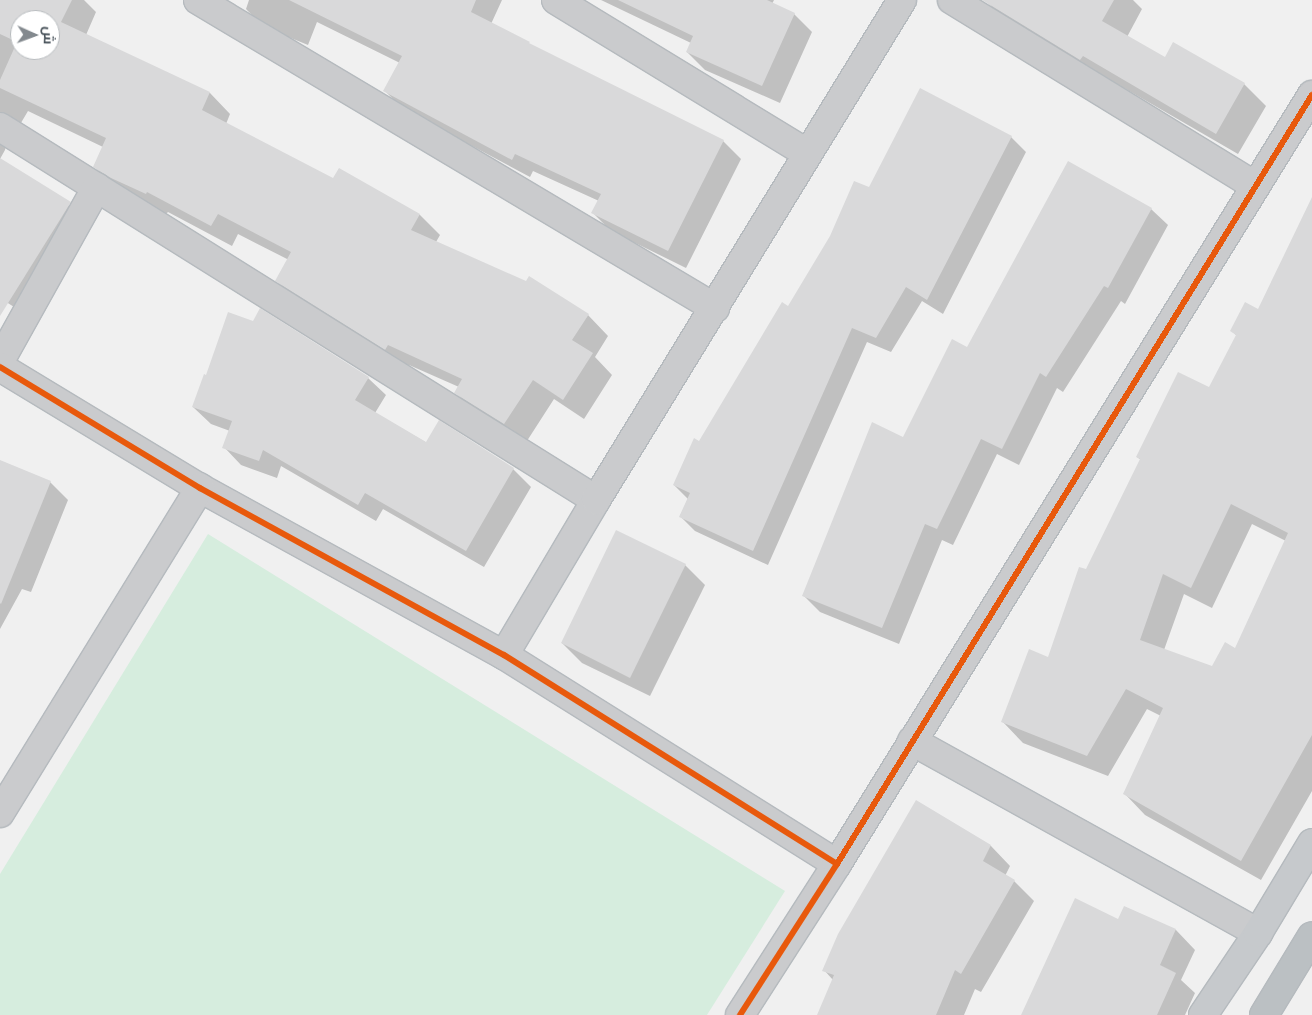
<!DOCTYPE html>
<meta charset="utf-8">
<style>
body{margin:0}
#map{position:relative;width:1312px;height:1015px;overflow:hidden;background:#f0f0f0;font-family:Montserrat,Cairo,sans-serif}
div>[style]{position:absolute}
.green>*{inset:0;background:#d6edde}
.shadow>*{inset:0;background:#0003}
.building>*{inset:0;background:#d9d9da}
.roads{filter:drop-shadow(1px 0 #b5babe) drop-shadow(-1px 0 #b5babe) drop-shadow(0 1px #b5babe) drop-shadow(0 -1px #b5babe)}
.minor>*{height:28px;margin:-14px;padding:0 14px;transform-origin:14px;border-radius:14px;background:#cacbcd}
.major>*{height:28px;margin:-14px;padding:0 14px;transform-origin:14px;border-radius:14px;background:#c6c9cc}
.highway>*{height:28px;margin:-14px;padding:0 14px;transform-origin:14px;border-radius:14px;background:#bbc0c3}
.cycleway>*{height:6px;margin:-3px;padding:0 3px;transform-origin:3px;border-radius:3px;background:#e8590c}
span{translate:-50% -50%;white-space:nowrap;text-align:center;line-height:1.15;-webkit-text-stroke:4px #fff;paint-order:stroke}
.north{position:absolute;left:10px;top:10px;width:50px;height:50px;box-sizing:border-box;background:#fff;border:1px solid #b6babd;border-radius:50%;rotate:92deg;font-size:14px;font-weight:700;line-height:20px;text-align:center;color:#48525a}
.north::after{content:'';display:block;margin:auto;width:18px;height:22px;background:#83898e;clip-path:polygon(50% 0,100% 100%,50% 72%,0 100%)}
</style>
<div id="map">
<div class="green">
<i style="clip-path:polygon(208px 534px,785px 891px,707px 1015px,0 1015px,0 874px)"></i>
</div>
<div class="shadow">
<i style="clip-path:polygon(evenodd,0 0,84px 0,96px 12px,86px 35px,210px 93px,230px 114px,226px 124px,333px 180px,339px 169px,420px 215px,440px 235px,436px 242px,588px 315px,608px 336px,595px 357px,612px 375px,584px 419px,554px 399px,525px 444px,476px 413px,456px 393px,459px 387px,409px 365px,406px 369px,297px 301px,277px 281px,289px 260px,238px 234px,232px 246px,168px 212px,166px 214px,133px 198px,115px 187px,94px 166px,103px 147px,28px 111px,15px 133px,7px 140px,5px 150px,0 159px,60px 197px,81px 218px,25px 314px,0 298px,0 0,20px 20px,50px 20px,50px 50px,20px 50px,20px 20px)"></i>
<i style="clip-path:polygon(249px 0,502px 0,491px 24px,533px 47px,723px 141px,741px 159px,686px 268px,611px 231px,593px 213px,599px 201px,533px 171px,530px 177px,403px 109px,385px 91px,400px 63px,317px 22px,308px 45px,264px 27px,246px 9px)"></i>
<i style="clip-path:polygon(601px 0,774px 0,772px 4px,794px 14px,812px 32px,780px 103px,705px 70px,687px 52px,691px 43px)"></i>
<i style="clip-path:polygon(987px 0,1133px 0,1142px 9px,1127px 37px,1165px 59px,1244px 84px,1266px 106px,1238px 154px,1105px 77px,1102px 81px,1008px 23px,987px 2px)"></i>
<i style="clip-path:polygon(1011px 137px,1026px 152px,943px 314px,922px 301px,891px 352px,867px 342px,768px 565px,695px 531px,680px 516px,688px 499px,674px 485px,700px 442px,870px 189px)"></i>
<i style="clip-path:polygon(1151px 209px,1168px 225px,1125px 304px,1121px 301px,1063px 392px,1057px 388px,1019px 465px,997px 454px,953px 545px,942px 540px,899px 644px,820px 612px,803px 595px,904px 439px,968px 349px)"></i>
<i style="clip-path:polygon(evenodd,1312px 215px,1312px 791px,1261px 880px,1145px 815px,1125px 794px,1161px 716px,1147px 709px,1108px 776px,1023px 743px,1003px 722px,1049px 658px,1086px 571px,1141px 460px,1137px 457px,1210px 389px,1237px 336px,1231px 330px,1259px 311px,1312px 215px,1252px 524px,1286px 541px,1236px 649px,1213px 667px,1164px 650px,1184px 594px,1212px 608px,1252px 524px)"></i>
<i style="clip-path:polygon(368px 378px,386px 395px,375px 413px,427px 443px,513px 469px,531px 487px,484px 567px,383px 509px,376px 521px,281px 466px,277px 478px,241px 465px,224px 447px,230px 431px,211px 424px,193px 407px)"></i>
<i style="clip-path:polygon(0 462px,50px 482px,68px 500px,31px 592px,22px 589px,0 629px)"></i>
<i style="clip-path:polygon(685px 565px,705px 585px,650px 696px,582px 663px,562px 643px)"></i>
<i style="clip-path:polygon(916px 802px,991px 846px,1010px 866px,1005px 876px,1014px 881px,1034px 901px,981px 992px,975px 989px,964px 1015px,818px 1015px,833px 980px,824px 970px)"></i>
<i style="clip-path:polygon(1125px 907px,1176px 930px,1195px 950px,1181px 980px,1195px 993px,1185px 1015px,1022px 1015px,1119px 920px)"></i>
</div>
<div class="building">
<i style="clip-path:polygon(evenodd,0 0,72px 0,61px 22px,210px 92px,202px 110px,333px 178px,339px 168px,420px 214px,411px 230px,526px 281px,529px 276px,589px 314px,572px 340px,593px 353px,563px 400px,533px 380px,504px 424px,454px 393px,462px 379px,388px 345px,385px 350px,275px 281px,291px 252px,218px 214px,211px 226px,147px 192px,146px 194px,111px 178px,93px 167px,106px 138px,0 88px,0 80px,17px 42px,0 34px,0 0,20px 20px,50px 20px,50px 50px,20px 50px,20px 20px)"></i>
<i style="clip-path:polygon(289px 0,476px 0,471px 12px,530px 42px,529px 43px,724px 140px,668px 251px,591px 213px,601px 194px,515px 154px,512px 160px,383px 91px,402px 56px)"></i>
<i style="clip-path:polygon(618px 0,767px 0,795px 13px,762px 86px,686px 52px,693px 36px)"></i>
<i style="clip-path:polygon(982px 0,1114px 0,1102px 21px,1165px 57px,1173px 42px,1245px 83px,1216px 134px,1083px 56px,1080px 60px)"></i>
<i style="clip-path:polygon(920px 88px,1012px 136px,927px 300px,906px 287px,876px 338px,852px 328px,753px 551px,679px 517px,690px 493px,673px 485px,694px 438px,699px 441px,782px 302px,788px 306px,830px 236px,854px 181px,869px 187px)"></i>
<i style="clip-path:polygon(0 158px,71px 202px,0 316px)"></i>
<i style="clip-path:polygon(1068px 161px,1152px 208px,1108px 288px,1104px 286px,1046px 377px,1040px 373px,1002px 449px,981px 439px,937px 529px,925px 524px,882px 628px,802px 596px,872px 422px,903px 437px,952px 339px,967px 347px)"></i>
<i style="clip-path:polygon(evenodd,1312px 197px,1312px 735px,1241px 861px,1123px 794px,1163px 708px,1126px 689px,1087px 756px,1001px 722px,1029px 649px,1048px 657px,1079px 567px,1086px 569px,1140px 459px,1136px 457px,1178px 372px,1209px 387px,1236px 335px,1230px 331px,1245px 302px,1258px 309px,1312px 197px,1231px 504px,1288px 533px,1235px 648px,1225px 642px,1212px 666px,1140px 640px,1163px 574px,1191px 588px,1231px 504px)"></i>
<i style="clip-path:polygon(260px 308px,369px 377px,355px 400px,426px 442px,439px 420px,514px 468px,466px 551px,365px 493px,358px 505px,263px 450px,259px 461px,222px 448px,232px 421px,192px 407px,204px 374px,206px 375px,228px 312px,253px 321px)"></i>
<i style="clip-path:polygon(0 460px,51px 481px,1px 604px,0 603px)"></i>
<i style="clip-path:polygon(616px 530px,686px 564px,630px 678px,561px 643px)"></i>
<i style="clip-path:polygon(916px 800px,991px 845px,983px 861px,1015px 880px,961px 974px,955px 970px,936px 1015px,817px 1015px,834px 975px,822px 971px,838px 934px)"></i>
<i style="clip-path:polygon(1075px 898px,1118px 919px,1124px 906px,1176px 929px,1160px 965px,1176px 973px,1157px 1015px,1021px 1015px)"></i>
</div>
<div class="roads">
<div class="minor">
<i style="left:198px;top:0;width:602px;rotate:30.78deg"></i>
<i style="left:556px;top:0;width:295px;rotate:31.4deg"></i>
<i style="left:952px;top:0;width:356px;rotate:31.5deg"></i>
<i style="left:0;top:127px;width:703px;rotate:32.04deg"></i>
<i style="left:0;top:361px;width:199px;rotate:-60.9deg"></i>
<i style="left:0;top:367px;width:234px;rotate:31.2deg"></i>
<i style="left:200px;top:488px;width:347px;rotate:28.8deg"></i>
<i style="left:504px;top:655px;width:393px;rotate:32.1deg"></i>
<i style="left:504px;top:655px;width:180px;rotate:-59.3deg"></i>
<i style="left:596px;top:500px;width:586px;rotate:-58.53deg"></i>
<i style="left:912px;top:741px;width:396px;rotate:29deg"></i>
<i style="left:0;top:813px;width:382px;rotate:-58.4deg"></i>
<i style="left:740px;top:1015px;width:179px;rotate:-57.3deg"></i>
<i style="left:837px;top:864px;width:904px;rotate:-58.3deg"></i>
</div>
<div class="major">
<i style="left:1203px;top:1015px;width:99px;rotate:-56.1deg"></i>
<i style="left:1258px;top:933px;width:105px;rotate:-59deg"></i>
</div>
<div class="highway">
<i style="left:1264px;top:1015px;width:92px;rotate:-58.7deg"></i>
</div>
</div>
<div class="cycleway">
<i style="left:0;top:367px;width:234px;rotate:31.2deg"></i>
<i style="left:200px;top:488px;width:347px;rotate:28.8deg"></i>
<i style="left:504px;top:655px;width:393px;rotate:32.1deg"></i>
<i style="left:740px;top:1015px;width:179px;rotate:-57.3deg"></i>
<i style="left:837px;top:864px;width:904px;rotate:-58.3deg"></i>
</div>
<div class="north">ش</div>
</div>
